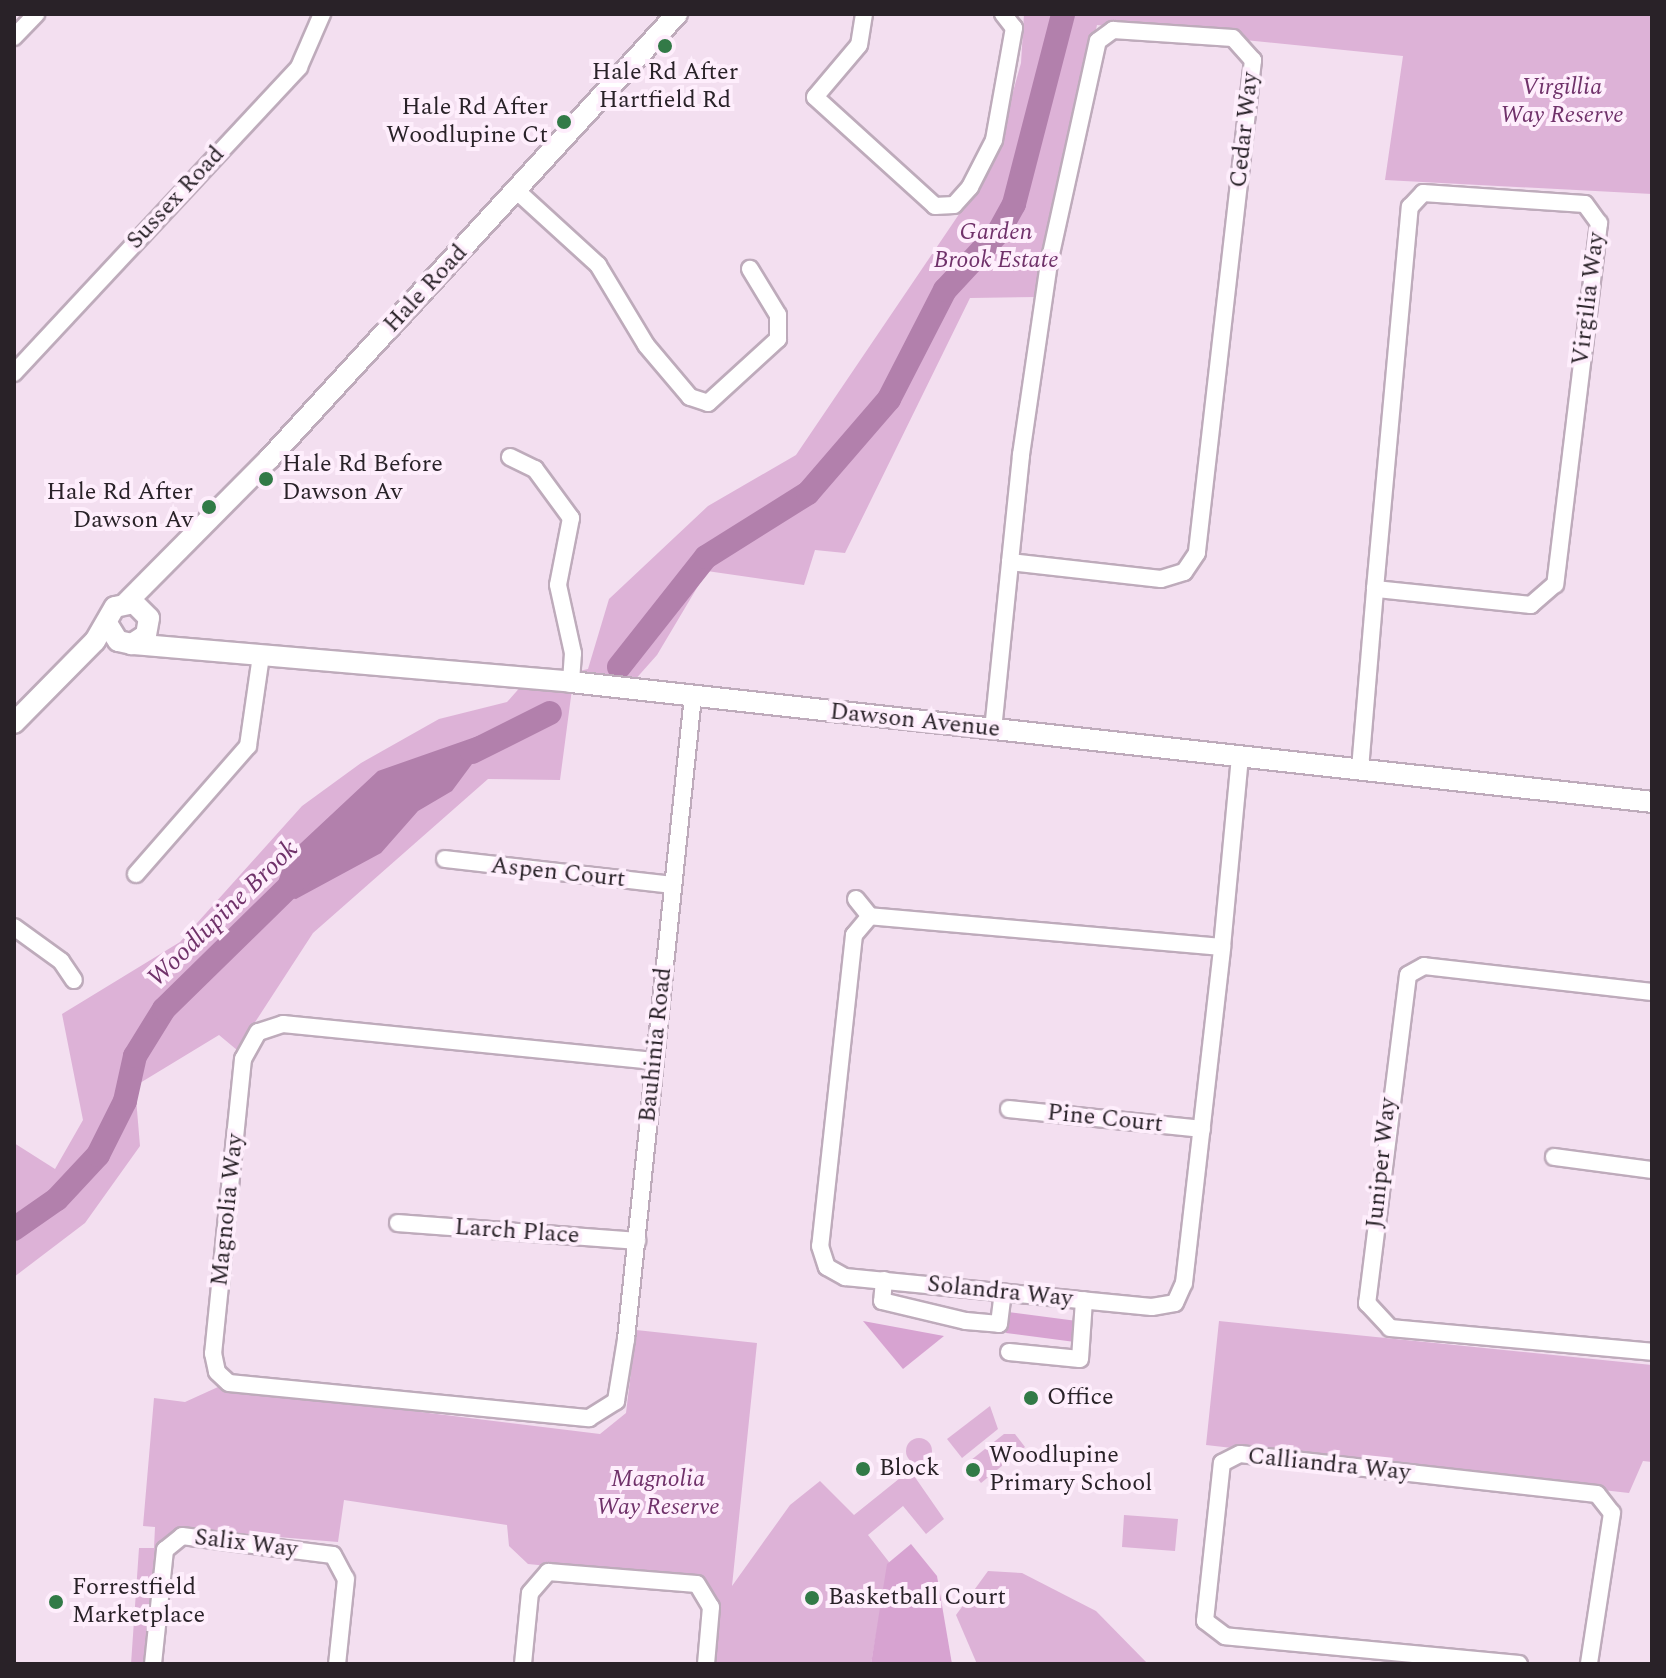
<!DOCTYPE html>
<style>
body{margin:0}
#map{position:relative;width:1666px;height:1678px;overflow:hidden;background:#f3dff0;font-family:Spectral,serif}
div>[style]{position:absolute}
.green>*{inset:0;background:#ddb2d7}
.round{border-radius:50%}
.forest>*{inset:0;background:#d7a3d1}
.water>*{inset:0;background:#b280ac}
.river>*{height:24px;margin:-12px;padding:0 12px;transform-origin:12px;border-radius:12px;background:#b280ac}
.roads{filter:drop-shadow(2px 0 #beabbb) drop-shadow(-2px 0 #beabbb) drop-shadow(0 2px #beabbb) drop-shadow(0 -2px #beabbb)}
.minor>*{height:16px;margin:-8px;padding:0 8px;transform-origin:8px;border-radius:8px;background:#fff}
.major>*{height:20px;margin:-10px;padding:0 10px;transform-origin:10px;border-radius:10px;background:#fff}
.dots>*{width:22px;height:22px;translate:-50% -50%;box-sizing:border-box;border:4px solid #feeefc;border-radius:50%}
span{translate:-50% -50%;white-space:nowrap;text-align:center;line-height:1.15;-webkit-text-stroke:8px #feeefc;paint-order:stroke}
.poi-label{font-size:24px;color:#292228}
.right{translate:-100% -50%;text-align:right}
.left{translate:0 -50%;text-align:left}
.park-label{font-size:24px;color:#70326a;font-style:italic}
.street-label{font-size:24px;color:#292228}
.water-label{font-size:26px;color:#70326a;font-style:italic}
.frame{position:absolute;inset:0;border:16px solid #292228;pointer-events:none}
</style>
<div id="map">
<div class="green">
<i style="clip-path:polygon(1024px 14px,1652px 14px,1652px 194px,1385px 180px,1403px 56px,1097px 25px,1037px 297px,970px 298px,845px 553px,815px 550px,804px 585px,707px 571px,657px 655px,625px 691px,572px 689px,560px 780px,488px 779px,313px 933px,237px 1050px,219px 1035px,135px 1086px,140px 1146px,85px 1223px,14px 1277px,14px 1143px,55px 1169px,83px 1120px,62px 1014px,180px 942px,302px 806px,361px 763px,439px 719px,507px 702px,523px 684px,588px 669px,609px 599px,708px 506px,796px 455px,993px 164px,1021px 63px)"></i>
<i style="clip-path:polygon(1219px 1321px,1652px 1365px,1652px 1462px,1643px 1461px,1629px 1493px,1206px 1445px)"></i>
<i style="clip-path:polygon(636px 1330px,757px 1343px,732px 1586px,790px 1505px,820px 1481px,854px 1515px,910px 1470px,944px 1519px,926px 1534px,903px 1506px,868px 1535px,889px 1562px,871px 1664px,702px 1664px,706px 1599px,688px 1580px,528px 1564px,509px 1546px,507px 1525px,344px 1500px,338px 1542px,183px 1529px,174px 1540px,153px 1664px,131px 1664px,139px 1548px,154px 1548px,155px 1527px,143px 1526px,154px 1398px,185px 1402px,218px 1387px,600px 1434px,626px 1413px)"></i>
<i style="clip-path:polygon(990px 1406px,998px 1429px,962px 1458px,947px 1439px)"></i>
<i style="clip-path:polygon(1004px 1434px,1015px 1434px,1025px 1447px,981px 1483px,966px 1464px)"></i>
<i class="round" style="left:906px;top:1438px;width:26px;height:26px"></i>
<i style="clip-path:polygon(1124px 1515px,1178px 1519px,1175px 1551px,1122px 1547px)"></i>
<i style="clip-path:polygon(988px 1571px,1022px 1573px,1096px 1611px,1148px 1664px,977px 1664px,956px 1615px)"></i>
</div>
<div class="forest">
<i style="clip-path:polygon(1008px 1312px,1077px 1321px,1075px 1342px,1006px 1333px)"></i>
<i style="clip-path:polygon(863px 1321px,944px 1336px,903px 1369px)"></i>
<i style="clip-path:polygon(911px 1544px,937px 1576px,952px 1664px,871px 1664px,887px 1564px)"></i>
</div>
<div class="water">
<i style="clip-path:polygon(495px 730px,503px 743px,472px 764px,452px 791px,418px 811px,381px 853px,296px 899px,274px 895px,286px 857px,378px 771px)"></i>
</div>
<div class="river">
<i style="left:619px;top:667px;width:140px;rotate:-51.7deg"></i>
<i style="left:706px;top:557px;width:120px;rotate:-32.1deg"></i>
<i style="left:808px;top:493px;width:124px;rotate:-49.2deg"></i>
<i style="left:889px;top:399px;width:123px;rotate:-62.8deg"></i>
<i style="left:945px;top:290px;width:78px;rotate:-47.1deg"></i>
<i style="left:998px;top:233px;width:33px;rotate:-61deg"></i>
<i style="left:1014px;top:204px;width:196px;rotate:-75.5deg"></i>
<i style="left:472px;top:752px;width:87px;rotate:-26.6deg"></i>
<i style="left:14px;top:1229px;width:52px;rotate:-34.9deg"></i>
<i style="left:57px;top:1199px;width:60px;rotate:-47deg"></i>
<i style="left:98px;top:1155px;width:60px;rotate:-63.4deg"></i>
<i style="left:125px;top:1101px;width:46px;rotate:-77.5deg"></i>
<i style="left:135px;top:1056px;width:55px;rotate:-58.3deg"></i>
<i style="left:164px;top:1009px;width:192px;rotate:-44.4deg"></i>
</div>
<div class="roads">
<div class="minor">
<i style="left:864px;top:14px;width:31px;rotate:99deg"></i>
<i style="left:859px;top:45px;width:68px;rotate:130.2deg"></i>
<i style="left:815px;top:97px;width:162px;rotate:42.2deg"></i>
<i style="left:935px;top:206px;width:19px;rotate:-3deg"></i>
<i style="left:954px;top:205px;width:24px;rotate:-48deg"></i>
<i style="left:970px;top:187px;width:53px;rotate:-62.9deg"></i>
<i style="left:994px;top:140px;width:114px;rotate:-79.9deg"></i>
<i style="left:1014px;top:28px;width:18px;rotate:-128deg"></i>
<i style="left:14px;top:37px;width:32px;rotate:-46deg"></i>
<i style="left:517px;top:191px;width:110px;rotate:42.4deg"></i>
<i style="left:598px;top:265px;width:93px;rotate:59deg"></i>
<i style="left:646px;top:345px;width:68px;rotate:49.8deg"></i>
<i style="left:690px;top:397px;width:19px;rotate:18deg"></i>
<i style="left:708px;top:403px;width:95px;rotate:-42.4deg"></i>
<i style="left:778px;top:339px;width:24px;rotate:-90deg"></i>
<i style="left:778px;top:315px;width:54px;rotate:-121.3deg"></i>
<i style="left:14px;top:373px;width:418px;rotate:-47deg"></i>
<i style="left:299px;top:67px;width:58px;rotate:-66.5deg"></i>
<i style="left:510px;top:457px;width:28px;rotate:26deg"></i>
<i style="left:535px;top:469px;width:61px;rotate:53.7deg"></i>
<i style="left:571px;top:518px;width:68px;rotate:101deg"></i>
<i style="left:558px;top:585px;width:70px;rotate:77.6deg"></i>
<i style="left:573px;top:653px;width:29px;rotate:94deg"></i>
<i style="left:993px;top:730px;width:169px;rotate:-84.2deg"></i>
<i style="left:1010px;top:562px;width:108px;rotate:-84.1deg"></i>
<i style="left:1021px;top:455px;width:194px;rotate:-81.7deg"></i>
<i style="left:1049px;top:263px;width:227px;rotate:-77.6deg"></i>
<i style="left:1098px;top:41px;width:19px;rotate:-36deg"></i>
<i style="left:1113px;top:30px;width:120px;rotate:3.8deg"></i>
<i style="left:1233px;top:38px;width:30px;rotate:48deg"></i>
<i style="left:1253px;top:60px;width:496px;rotate:96.5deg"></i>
<i style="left:1197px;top:553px;width:23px;rotate:124deg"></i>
<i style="left:1184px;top:572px;width:24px;rotate:163deg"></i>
<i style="left:1161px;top:579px;width:152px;rotate:-173.6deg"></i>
<i style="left:1360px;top:769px;width:181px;rotate:-85.2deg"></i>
<i style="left:1375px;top:589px;width:384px;rotate:-84.8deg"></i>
<i style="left:1410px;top:207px;width:19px;rotate:-47deg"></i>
<i style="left:1423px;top:193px;width:162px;rotate:3.9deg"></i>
<i style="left:1585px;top:204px;width:24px;rotate:54deg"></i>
<i style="left:1599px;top:223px;width:364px;rotate:96.9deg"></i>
<i style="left:1555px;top:584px;width:32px;rotate:139deg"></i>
<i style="left:1531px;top:605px;width:157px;rotate:-174.1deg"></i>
<i style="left:445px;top:859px;width:228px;rotate:6.5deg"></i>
<i style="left:136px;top:874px;width:170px;rotate:-48.8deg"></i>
<i style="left:248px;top:746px;width:91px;rotate:-81.8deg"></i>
<i style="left:856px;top:899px;width:22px;rotate:51deg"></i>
<i style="left:14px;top:927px;width:58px;rotate:35.9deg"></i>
<i style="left:61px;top:961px;width:23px;rotate:56deg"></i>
<i style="left:1222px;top:947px;width:353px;rotate:-175deg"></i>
<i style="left:870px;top:916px;width:25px;rotate:130deg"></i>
<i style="left:854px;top:935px;width:313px;rotate:96.2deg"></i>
<i style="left:820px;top:1246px;width:22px;rotate:72deg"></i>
<i style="left:827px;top:1267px;width:21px;rotate:29deg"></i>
<i style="left:845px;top:1277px;width:308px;rotate:5.6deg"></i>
<i style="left:1152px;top:1307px;width:23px;rotate:-10deg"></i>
<i style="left:1175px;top:1303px;width:22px;rotate:-66deg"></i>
<i style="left:1184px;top:1283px;width:338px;rotate:-83.5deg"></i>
<i style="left:1222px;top:947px;width:190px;rotate:-84.6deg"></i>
<i style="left:1652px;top:992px;width:229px;rotate:-173.5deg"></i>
<i style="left:1424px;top:966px;width:18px;rotate:151deg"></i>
<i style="left:1408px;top:975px;width:331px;rotate:97.1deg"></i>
<i style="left:1367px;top:1303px;width:34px;rotate:47deg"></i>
<i style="left:1390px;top:1328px;width:263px;rotate:5.2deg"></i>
<i style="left:654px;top:1061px;width:373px;rotate:-174.3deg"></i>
<i style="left:283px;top:1024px;width:26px;rotate:162deg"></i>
<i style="left:258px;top:1032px;width:31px;rotate:119deg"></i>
<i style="left:243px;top:1059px;width:296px;rotate:95.8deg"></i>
<i style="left:213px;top:1353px;width:19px;rotate:78deg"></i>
<i style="left:217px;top:1372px;width:16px;rotate:43deg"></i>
<i style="left:229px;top:1383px;width:362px;rotate:5.6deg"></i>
<i style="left:589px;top:1418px;width:32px;rotate:-32deg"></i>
<i style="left:616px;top:1401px;width:63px;rotate:-80.8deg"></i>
<i style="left:626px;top:1339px;width:646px;rotate:-84.05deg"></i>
<i style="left:1009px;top:1109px;width:194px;rotate:5.9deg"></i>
<i style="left:1554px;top:1157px;width:99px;rotate:7.6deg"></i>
<i style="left:398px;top:1223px;width:240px;rotate:4.3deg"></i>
<i style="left:884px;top:1280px;width:21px;rotate:95deg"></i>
<i style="left:882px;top:1301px;width:86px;rotate:13.4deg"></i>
<i style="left:966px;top:1321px;width:33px;rotate:5deg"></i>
<i style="left:999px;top:1324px;width:32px;rotate:-83deg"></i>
<i style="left:1009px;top:1352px;width:71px;rotate:5.6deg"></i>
<i style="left:1080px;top:1359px;width:59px;rotate:-86.1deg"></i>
<i style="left:153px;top:1664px;width:115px;rotate:-84deg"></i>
<i style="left:165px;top:1550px;width:22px;rotate:-39deg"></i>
<i style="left:182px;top:1536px;width:152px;rotate:7.2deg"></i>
<i style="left:333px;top:1555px;width:27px;rotate:62deg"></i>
<i style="left:346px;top:1579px;width:85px;rotate:96deg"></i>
<i style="left:523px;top:1664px;width:71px;rotate:-84.4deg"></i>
<i style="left:530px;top:1593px;width:28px;rotate:-49deg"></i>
<i style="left:548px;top:1572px;width:149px;rotate:4.6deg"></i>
<i style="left:697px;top:1584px;width:27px;rotate:59deg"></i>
<i style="left:711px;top:1607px;width:57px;rotate:95deg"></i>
<i style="left:1519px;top:1664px;width:295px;rotate:-174.6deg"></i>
<i style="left:1225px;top:1636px;width:25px;rotate:-143deg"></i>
<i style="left:1205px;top:1621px;width:159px;rotate:-83.9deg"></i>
<i style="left:1222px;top:1463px;width:20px;rotate:-27deg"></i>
<i style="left:1240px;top:1454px;width:359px;rotate:6.4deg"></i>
<i style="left:1597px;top:1494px;width:24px;rotate:52deg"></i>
<i style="left:1612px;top:1513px;width:153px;rotate:98.7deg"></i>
</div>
<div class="major">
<i style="left:127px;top:602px;width:202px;rotate:-45.2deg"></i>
<i style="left:269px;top:459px;width:604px;rotate:-47.48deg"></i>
<i style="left:132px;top:644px;width:441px;rotate:4.9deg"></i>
<i style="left:571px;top:682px;width:1088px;rotate:6.33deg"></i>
<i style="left:14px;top:723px;width:115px;rotate:-45.4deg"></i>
<i style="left:95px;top:641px;width:39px;rotate:-60deg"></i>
<i style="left:115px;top:607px;width:19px;rotate:-12deg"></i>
<i style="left:134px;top:603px;width:21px;rotate:45deg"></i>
<i style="left:149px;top:618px;width:17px;rotate:100deg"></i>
<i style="left:146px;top:635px;width:17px;rotate:147deg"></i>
<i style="left:132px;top:644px;width:14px;rotate:-168deg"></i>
<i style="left:118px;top:641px;width:19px;rotate:-122deg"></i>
</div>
</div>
<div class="dots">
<i style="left:665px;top:46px;background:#327a47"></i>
<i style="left:564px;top:122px;background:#327a47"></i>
<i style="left:266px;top:479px;background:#327a47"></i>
<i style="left:209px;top:507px;background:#327a47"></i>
<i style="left:1031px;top:1398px;background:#327a47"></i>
<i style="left:863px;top:1469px;background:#327a47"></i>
<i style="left:973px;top:1470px;background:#327a47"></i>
<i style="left:812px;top:1598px;background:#327a47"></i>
<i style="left:56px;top:1602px;background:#327a47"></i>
</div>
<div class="poi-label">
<span style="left:665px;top:87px">Hale Rd After<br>Hartfield Rd</span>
<span class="right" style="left:548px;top:122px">Hale Rd After<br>Woodlupine Ct</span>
<span class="left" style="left:282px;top:479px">Hale Rd Before<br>Dawson Av</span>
<span class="right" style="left:193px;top:507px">Hale Rd After<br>Dawson Av</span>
<span class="left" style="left:1047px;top:1398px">Office</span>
<span class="left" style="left:989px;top:1470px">Woodlupine<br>Primary School</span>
<span class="left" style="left:879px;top:1469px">Block</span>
<span class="left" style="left:72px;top:1602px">Forrestfield<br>Marketplace</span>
<span class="left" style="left:828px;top:1598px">Basketball Court</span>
</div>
<div class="park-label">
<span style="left:1562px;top:102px">Virgillia<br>Way Reserve</span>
<span style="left:996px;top:247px">Garden<br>Brook Estate</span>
<span style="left:658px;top:1494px">Magnolia<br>Way Reserve</span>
</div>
<div class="street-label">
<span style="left:1245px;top:130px;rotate:-84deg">Cedar Way</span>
<span style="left:176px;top:198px;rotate:-47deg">Sussex Road</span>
<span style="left:426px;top:289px;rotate:-47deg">Hale Road</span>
<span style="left:1589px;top:299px;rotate:-83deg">Virgilia Way</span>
<span style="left:915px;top:721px;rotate:6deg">Dawson Avenue</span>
<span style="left:558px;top:873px;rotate:6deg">Aspen Court</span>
<span style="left:656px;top:1045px;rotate:-84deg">Bauhinia Road</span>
<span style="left:1105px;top:1119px;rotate:6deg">Pine Court</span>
<span style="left:1382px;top:1163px;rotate:-84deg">Juniper Way</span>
<span style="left:228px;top:1210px;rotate:-84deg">Magnolia Way</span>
<span style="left:517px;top:1232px;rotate:4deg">Larch Place</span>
<span style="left:1000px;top:1292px;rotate:6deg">Solandra Way</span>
<span style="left:1329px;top:1465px;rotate:6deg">Calliandra Way</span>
<span style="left:246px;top:1544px;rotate:7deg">Salix Way</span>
</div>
<div class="water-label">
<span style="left:223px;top:914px;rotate:-44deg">Woodlupine Brook</span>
</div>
<div class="frame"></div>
</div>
